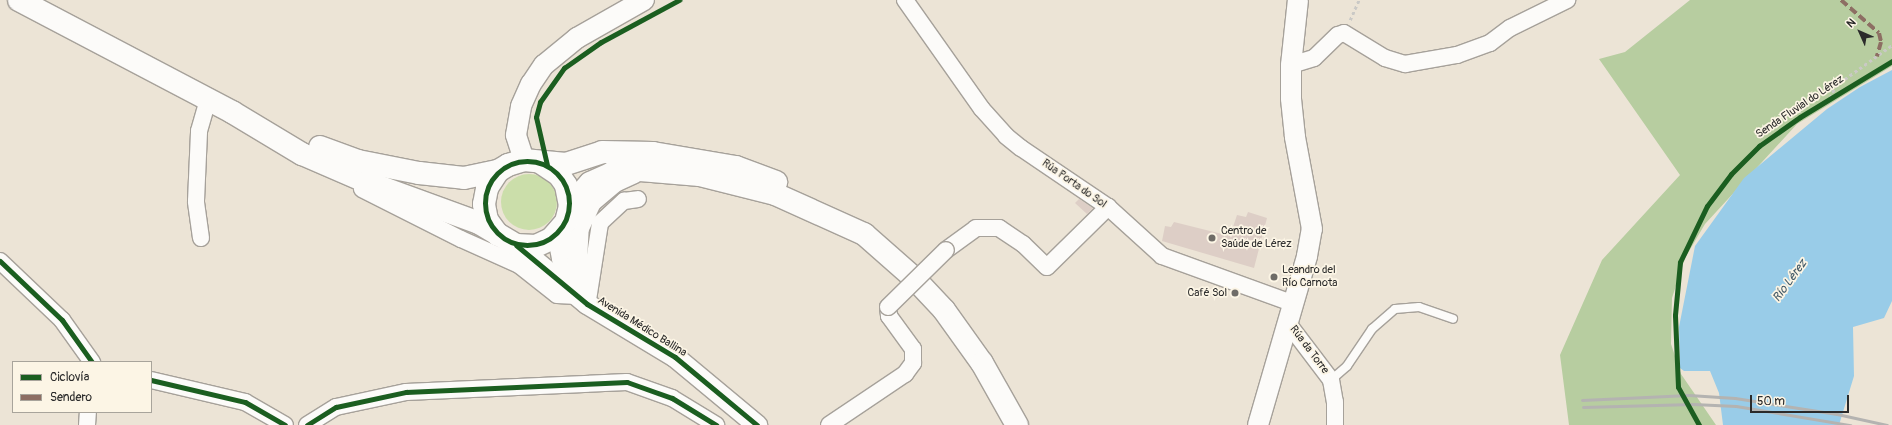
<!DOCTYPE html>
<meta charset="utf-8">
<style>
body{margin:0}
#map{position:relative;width:1892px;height:425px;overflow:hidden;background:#ece4d6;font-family:Pangolin,sans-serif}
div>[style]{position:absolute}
.green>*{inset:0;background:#cbdeaa}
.round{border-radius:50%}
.forest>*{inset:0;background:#b7cda0}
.water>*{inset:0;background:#99cce8}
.building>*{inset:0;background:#ddcec6}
.path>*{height:2.5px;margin-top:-1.25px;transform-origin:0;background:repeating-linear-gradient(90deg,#cac9c6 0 3px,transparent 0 6px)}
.roads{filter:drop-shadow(1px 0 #a6a19a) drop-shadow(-1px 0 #a6a19a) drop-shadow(0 1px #a6a19a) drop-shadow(0 -1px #a6a19a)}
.service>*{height:8px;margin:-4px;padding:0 4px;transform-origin:4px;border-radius:4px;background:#fcfbf9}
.minor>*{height:16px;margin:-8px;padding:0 8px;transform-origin:8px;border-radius:8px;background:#fcfbf9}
.tertiary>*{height:20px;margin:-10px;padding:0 10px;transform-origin:10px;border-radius:10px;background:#fcfbf9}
.trunk>*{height:22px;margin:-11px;padding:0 11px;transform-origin:11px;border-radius:11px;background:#fcfbf9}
.rail>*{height:3px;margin:-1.5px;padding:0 1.5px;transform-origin:1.5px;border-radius:1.5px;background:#b4b3b1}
.bridges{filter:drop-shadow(1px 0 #a6a19a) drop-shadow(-1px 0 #a6a19a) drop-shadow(0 1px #a6a19a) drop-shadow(0 -1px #a6a19a)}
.minor-bridge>*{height:16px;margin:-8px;padding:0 8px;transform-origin:8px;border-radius:8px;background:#fcfbf9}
.quiet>*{height:4px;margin-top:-2px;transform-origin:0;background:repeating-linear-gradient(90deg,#8d6e63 0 8px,transparent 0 12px)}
.cycleway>*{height:5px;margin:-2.5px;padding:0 2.5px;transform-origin:2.5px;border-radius:2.5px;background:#1b5e20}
.cycleway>.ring{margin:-2.5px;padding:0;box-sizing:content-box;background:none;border:5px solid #1b5e20;border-radius:50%}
.dots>*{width:11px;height:11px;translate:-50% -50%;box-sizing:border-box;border:2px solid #fcf5e5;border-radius:50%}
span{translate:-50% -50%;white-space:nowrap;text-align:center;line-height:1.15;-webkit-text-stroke:3.5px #fcf5e5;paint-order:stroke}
.street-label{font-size:11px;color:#2b2b2b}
.poi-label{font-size:11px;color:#2b2b2b}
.left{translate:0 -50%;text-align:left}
.right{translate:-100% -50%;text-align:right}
.water-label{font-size:12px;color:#415866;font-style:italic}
.legend{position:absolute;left:12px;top:361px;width:140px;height:52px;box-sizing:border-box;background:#fcf5e5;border:1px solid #a8a49b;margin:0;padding:5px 7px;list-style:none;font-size:12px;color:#2b2b2b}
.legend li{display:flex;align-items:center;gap:8px;height:20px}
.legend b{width:20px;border:1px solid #a8a49b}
.north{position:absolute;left:1840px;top:12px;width:40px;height:40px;-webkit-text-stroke:3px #fcf5e5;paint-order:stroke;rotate:315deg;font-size:11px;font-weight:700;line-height:16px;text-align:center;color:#2b2b2b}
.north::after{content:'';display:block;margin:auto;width:14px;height:18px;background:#2b2b2b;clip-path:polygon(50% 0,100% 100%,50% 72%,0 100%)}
.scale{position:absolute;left:1750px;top:395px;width:99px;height:18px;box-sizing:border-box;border:2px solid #2b2b2b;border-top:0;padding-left:5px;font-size:12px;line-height:14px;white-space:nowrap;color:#2b2b2b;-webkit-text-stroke:3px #fcf5e5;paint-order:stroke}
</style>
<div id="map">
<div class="green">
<i class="round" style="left:501px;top:174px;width:56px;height:56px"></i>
</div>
<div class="forest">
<i style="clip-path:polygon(1690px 0,1892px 0,1892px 66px,1797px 124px,1705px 224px,1685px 258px,1672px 298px,1671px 344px,1681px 374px,1716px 425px,1569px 425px,1560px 355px,1602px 260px,1680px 175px,1599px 59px,1625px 52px)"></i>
</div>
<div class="water">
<i style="clip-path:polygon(1892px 70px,1892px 301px,1884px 318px,1853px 327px,1854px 376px,1839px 425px,1723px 425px,1719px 393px,1710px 371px,1684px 371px,1680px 368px,1679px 327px,1695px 246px,1744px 178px,1827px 109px,1860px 87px)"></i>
</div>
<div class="building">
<i style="clip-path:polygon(1079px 199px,1093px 208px,1087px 214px,1075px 203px)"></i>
<i style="clip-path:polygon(1248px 212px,1267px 218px,1254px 268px,1162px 241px,1165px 226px,1171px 227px,1174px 222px,1230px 236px,1237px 215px,1246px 217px)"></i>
</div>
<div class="path">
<i style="left:1350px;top:20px;width:22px;rotate:-66deg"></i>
<i style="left:1830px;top:98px;width:13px;rotate:-67deg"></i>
<i style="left:1835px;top:86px;width:70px;rotate:-35.7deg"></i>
<i style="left:1699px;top:425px;width:43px;rotate:-118.9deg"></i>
<i style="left:1678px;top:387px;width:72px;rotate:-92.4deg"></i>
<i style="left:1675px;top:315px;width:53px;rotate:-84.6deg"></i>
<i style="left:1680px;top:262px;width:62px;rotate:-64.3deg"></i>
<i style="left:1707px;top:206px;width:40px;rotate:-53deg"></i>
<i style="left:1731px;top:174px;width:40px;rotate:-45deg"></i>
<i style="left:1759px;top:146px;width:50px;rotate:-35.3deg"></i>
<i style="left:1800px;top:117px;width:108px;rotate:-31.3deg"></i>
</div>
<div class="roads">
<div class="service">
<i style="left:1331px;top:380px;width:21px;rotate:-41deg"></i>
<i style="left:1347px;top:366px;width:45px;rotate:-56deg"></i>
<i style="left:1372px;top:329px;width:30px;rotate:-41deg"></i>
<i style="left:1395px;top:309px;width:24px;rotate:-5deg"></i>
<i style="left:1419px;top:307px;width:36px;rotate:19deg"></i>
</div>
<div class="minor">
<i style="left:905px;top:0;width:133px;rotate:54.8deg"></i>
<i style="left:982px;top:109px;width:36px;rotate:48deg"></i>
<i style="left:1006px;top:136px;width:19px;rotate:39deg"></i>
<i style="left:1021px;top:148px;width:105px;rotate:34.1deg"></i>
<i style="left:1108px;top:207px;width:73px;rotate:42.2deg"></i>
<i style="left:1162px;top:256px;width:138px;rotate:19.9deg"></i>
<i style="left:1291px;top:65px;width:24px;rotate:-17deg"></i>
<i style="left:1314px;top:58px;width:33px;rotate:-44deg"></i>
<i style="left:1338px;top:35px;width:6px;rotate:-18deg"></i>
<i style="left:1344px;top:33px;width:48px;rotate:31.4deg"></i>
<i style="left:1385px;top:58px;width:21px;rotate:17deg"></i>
<i style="left:1405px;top:64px;width:53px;rotate:-9.8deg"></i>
<i style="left:1457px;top:55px;width:35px;rotate:-20deg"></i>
<i style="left:1490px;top:43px;width:25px;rotate:-37deg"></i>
<i style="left:1510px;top:28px;width:64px;rotate:-26.2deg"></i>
<i style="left:362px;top:189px;width:111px;rotate:26.8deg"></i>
<i style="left:461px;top:239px;width:64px;rotate:24.1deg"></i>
<i style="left:519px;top:265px;width:48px;rotate:38.3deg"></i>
<i style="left:557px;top:295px;width:20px;rotate:3deg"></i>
<i style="left:201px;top:238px;width:37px;rotate:-98deg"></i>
<i style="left:196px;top:201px;width:70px;rotate:-87.5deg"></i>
<i style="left:199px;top:131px;width:32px;rotate:-74deg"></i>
<i style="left:946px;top:250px;width:37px;rotate:-36deg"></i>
<i style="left:976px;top:228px;width:23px"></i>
<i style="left:999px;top:228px;width:29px;rotate:34deg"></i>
<i style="left:1023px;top:244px;width:33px;rotate:44deg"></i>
<i style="left:1047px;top:267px;width:86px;rotate:-44.5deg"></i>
<i style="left:0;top:261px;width:86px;rotate:43.6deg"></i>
<i style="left:62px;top:320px;width:52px;rotate:54.5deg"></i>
<i style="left:588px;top:300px;width:78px;rotate:-81.1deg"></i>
<i style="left:600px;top:223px;width:33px;rotate:-43deg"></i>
<i style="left:624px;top:201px;width:14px;rotate:-8deg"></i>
<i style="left:1287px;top:322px;width:73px;rotate:52.8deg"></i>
<i style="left:1331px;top:380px;width:22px;rotate:80deg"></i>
<i style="left:1335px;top:402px;width:23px;rotate:90deg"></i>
<i style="left:151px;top:380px;width:97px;rotate:13.2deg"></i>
<i style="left:245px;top:402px;width:46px;rotate:29.9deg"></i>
<i style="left:87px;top:425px;width:13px;rotate:-86deg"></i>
<i style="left:307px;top:425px;width:34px;rotate:-32deg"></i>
<i style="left:336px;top:407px;width:72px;rotate:-12.1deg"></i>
<i style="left:406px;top:392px;width:221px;rotate:-2.6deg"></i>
<i style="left:627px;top:382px;width:48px;rotate:19.6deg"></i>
<i style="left:672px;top:398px;width:52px;rotate:31.5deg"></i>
<i style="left:829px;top:425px;width:92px;rotate:-33.9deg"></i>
<i style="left:905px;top:374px;width:14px;rotate:-54deg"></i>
<i style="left:913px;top:363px;width:14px;rotate:-90deg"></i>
<i style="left:913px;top:349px;width:41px;rotate:-126deg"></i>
<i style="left:889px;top:316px;width:9px;rotate:-96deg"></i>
</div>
<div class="tertiary">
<i style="left:524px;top:160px;width:26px;rotate:-108deg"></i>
<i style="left:516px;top:135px;width:29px;rotate:-80deg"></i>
<i style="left:521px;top:106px;width:24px;rotate:-66deg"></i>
<i style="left:531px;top:84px;width:23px;rotate:-56deg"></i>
<i style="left:544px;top:65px;width:43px;rotate:-39.3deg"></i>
<i style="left:577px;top:38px;width:77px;rotate:-29.6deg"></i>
<i style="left:561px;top:229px;width:14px;rotate:98deg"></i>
<i style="left:559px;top:243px;width:16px;rotate:79deg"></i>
<i style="left:562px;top:259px;width:29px;rotate:59deg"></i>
<i style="left:516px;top:245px;width:92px;rotate:39.7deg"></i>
<i style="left:587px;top:304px;width:103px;rotate:31.1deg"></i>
<i style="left:675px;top:357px;width:107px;rotate:39.7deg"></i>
<i style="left:583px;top:292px;width:32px;rotate:-101deg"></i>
<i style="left:577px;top:261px;width:33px;rotate:-87deg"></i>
<i style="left:579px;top:228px;width:29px;rotate:-65deg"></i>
<i style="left:591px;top:202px;width:31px;rotate:-40deg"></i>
<i style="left:615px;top:182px;width:21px;rotate:-25deg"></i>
<i style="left:1258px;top:425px;width:176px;rotate:-73.8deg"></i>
<i style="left:1307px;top:256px;width:27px;rotate:-80deg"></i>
<i style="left:1312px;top:229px;width:94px;rotate:-100.5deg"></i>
<i style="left:1295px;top:137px;width:39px;rotate:-96deg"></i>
<i style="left:1291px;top:98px;width:33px;rotate:-90deg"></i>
<i style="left:1291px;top:65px;width:65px;rotate:-83.9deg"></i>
</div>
<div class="trunk">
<i style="left:19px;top:0;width:241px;rotate:27.7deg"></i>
<i style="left:232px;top:112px;width:82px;rotate:31deg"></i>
<i style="left:302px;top:154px;width:71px;rotate:23.3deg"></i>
<i style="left:367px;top:182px;width:119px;rotate:20.1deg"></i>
<i style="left:479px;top:223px;width:43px;rotate:30.7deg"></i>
<i style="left:516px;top:245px;width:20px;rotate:3deg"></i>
<i style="left:536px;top:246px;width:17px;rotate:-25deg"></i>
<i style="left:551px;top:239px;width:23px;rotate:-49deg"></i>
<i style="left:566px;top:222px;width:16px;rotate:-76deg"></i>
<i style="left:570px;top:206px;width:21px;rotate:-101deg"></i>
<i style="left:566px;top:185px;width:12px;rotate:-125deg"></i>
<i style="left:559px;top:175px;width:23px;rotate:-146deg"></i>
<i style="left:320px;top:147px;width:40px;rotate:20.2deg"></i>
<i style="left:358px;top:161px;width:62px;rotate:11.1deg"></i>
<i style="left:419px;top:173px;width:45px;rotate:6.3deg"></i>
<i style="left:464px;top:178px;width:35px;rotate:-12deg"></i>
<i style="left:570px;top:206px;width:30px;rotate:-49deg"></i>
<i style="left:590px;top:183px;width:24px;rotate:-24deg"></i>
<i style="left:612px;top:173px;width:28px;rotate:-6deg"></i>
<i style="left:640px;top:170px;width:60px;rotate:4.8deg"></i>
<i style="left:700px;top:175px;width:77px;rotate:14.2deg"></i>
<i style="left:775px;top:194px;width:98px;rotate:24.2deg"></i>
<i style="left:864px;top:234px;width:65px;rotate:41.3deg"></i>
<i style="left:913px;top:277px;width:45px;rotate:46.8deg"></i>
<i style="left:944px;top:310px;width:65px;rotate:54.4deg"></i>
<i style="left:982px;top:363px;width:71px;rotate:60.6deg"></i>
<i style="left:498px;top:235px;width:19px;rotate:-126deg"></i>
<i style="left:487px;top:220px;width:16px;rotate:-101deg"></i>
<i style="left:484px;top:204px;width:16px;rotate:-79deg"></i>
<i style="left:487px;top:188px;width:20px;rotate:-57deg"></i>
<i style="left:498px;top:171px;width:12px;rotate:-31deg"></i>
<i style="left:508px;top:165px;width:17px;rotate:-17deg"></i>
<i style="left:524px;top:160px;width:42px;rotate:5.4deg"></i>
<i style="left:566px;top:164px;width:38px;rotate:-18deg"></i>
<i style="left:602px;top:152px;width:51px;rotate:1.1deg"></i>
<i style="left:653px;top:153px;width:84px;rotate:9.6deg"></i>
<i style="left:736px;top:167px;width:43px;rotate:20.6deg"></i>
</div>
</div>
<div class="rail">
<i style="left:1582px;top:400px;width:107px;rotate:-2.7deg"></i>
<i style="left:1689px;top:395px;width:46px;rotate:3.7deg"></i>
<i style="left:1735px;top:398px;width:103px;rotate:8.9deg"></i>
<i style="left:1837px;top:414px;width:51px;rotate:12.4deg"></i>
<i style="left:1583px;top:407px;width:110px;rotate:-1.6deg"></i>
<i style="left:1693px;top:404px;width:43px;rotate:2.7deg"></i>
<i style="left:1736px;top:406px;width:116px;rotate:9.5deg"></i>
</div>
<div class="bridges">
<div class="minor-bridge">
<i style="left:888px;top:307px;width:81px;rotate:-44.5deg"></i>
</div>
</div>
<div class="quiet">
<i style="left:1841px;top:0;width:50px;rotate:41deg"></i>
<i style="left:1879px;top:33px;width:9px;rotate:77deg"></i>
<i style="left:1881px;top:42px;width:15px;rotate:106deg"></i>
</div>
<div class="cycleway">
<i class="ring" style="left:485px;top:161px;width:79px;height:79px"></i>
<i style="left:547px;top:165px;width:49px;rotate:-102.9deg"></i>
<i style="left:536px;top:117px;width:16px;rotate:-75deg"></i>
<i style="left:540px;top:102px;width:42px;rotate:-54.8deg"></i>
<i style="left:564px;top:68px;width:45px;rotate:-35.1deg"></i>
<i style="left:601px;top:42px;width:89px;rotate:-28.3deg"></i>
<i style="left:516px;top:245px;width:92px;rotate:39.7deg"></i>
<i style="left:587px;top:304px;width:103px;rotate:31.1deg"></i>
<i style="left:675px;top:357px;width:107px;rotate:39.7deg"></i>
<i style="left:0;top:261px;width:86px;rotate:43.6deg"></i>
<i style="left:62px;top:320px;width:52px;rotate:54.5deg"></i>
<i style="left:151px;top:380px;width:97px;rotate:13.2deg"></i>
<i style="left:245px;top:402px;width:46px;rotate:29.9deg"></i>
<i style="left:307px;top:425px;width:34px;rotate:-32deg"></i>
<i style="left:336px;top:407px;width:72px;rotate:-12.1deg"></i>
<i style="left:406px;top:392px;width:221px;rotate:-2.6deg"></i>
<i style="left:627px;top:382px;width:48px;rotate:19.6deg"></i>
<i style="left:672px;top:398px;width:52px;rotate:31.5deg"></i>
<i style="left:1699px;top:425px;width:43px;rotate:-118.9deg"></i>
<i style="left:1678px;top:387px;width:72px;rotate:-92.4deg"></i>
<i style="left:1675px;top:315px;width:53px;rotate:-84.6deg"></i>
<i style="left:1680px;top:262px;width:62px;rotate:-64.3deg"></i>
<i style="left:1707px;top:206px;width:40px;rotate:-53deg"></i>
<i style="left:1731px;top:174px;width:40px;rotate:-45deg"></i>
<i style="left:1759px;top:146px;width:50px;rotate:-35.3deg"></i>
<i style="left:1800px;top:117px;width:108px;rotate:-31.3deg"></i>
</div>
<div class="dots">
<i style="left:1212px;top:238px;background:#6f6c67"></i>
<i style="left:1274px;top:277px;background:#6f6c67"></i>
<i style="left:1235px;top:293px;background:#6f6c67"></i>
</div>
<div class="street-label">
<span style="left:1800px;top:107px;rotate:-34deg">Senda Fluvial do Lérez</span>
<span style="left:1074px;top:184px;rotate:35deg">Rúa Porta do Sol</span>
<span style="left:642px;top:327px;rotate:32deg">Avenida Médico Ballina</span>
<span style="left:1309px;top:350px;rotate:53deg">Rúa da Torre</span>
</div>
<div class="poi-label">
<span class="left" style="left:1221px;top:238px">Centro de<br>Saúde de Lérez</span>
<span class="left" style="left:1282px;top:277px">Leandro del<br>Río Carnota</span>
<span class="right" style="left:1227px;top:293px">Café Sol</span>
</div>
<div class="water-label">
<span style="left:1790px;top:281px;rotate:-54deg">Río Lérez</span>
</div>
<ul class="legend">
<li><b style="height:5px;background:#1b5e20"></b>Ciclovía</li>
<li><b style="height:5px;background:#8d6e63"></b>Sendero</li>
</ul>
<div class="north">N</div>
<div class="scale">50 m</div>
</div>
